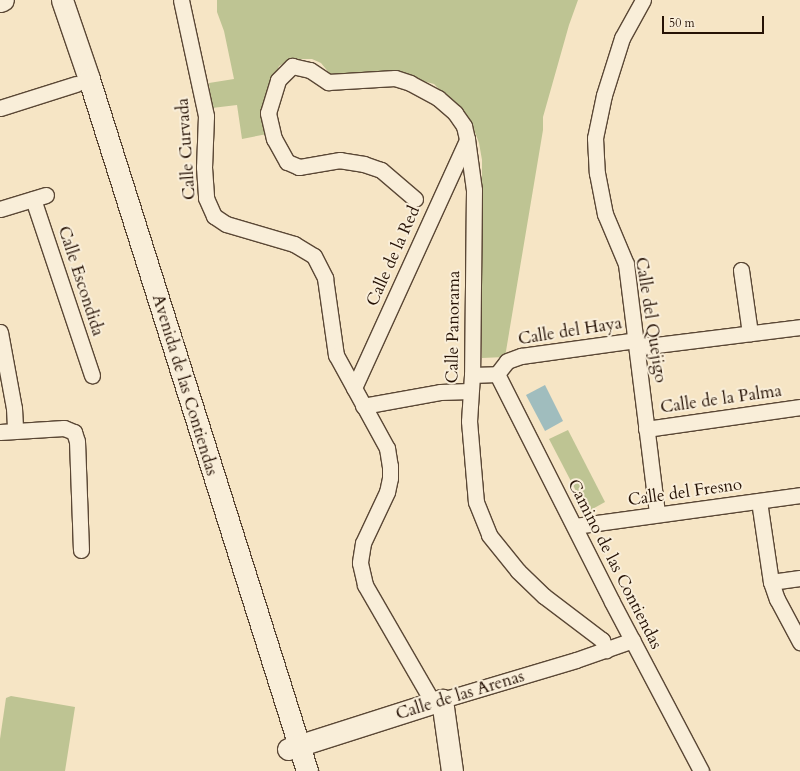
<!DOCTYPE html>
<style>
body{margin:0}
#map{position:relative;width:800px;height:771px;overflow:hidden;background:#f6e5c5;font-family:Cardo,serif}
div>[style]{position:absolute}
.green>*{inset:0;background:#bec493}
.water>*{inset:0;background:#a0bdbe}
.roads{filter:drop-shadow(1px 0 #5a4735) drop-shadow(-1px 0 #5a4735) drop-shadow(0 1px #5a4735) drop-shadow(0 -1px #5a4735)}
.street>*{height:15px;margin:-7.5px;padding:0 7.5px;transform-origin:7.5px;border-radius:7.5px;background:#f9eed9}
.secondary>*{height:21px;margin:-10.5px;padding:0 10.5px;transform-origin:10.5px;border-radius:10.5px;background:#f9eed9}
span{translate:-50% -50%;white-space:nowrap;text-align:center;line-height:1.15;-webkit-text-stroke:4px #f9eed9;paint-order:stroke}
.street-label{font-size:17px;color:#261205}
.scale{position:absolute;left:662px;top:16px;width:102px;height:18px;box-sizing:border-box;border:2px solid #261205;border-top:0;padding-left:5px;font-size:12px;line-height:14px;white-space:nowrap;color:#261205;-webkit-text-stroke:3px #f9eed9;paint-order:stroke}
</style>
<div id="map">
<div class="green">
<i style="clip-path:polygon(217px 0,578px 0,569px 25px,543px 117px,543px 130px,505px 357px,482px 358px,482px 160px,479px 143px,473px 127px,466px 117px,434px 84px,390px 72px,330px 74px,321px 63px,312px 59px,291px 59px,279px 66px,263px 108px,267px 134px,242px 139px,237px 105px,212px 108px,209px 83px,234px 79px,224px 31px,217px 12px)"></i>
<i style="clip-path:polygon(568px 430px,605px 502px,587px 512px,549px 439px)"></i>
<i style="clip-path:polygon(11px 696px,75px 707px,65px 771px,0 771px,0 739px,6px 698px)"></i>
</div>
<div class="water">
<i style="clip-path:polygon(545px 385px,563px 421px,545px 431px,526px 395px)"></i>
</div>
<div class="roads">
<div class="street">
<i style="left:181px;top:0;width:119px;rotate:77.8deg"></i>
<i style="left:206px;top:116px;width:51px;rotate:92.2deg"></i>
<i style="left:204px;top:167px;width:31px;rotate:86deg"></i>
<i style="left:206px;top:198px;width:20px;rotate:66deg"></i>
<i style="left:214px;top:216px;width:14px;rotate:34deg"></i>
<i style="left:226px;top:224px;width:71px;rotate:16.4deg"></i>
<i style="left:294px;top:244px;width:23px;rotate:31deg"></i>
<i style="left:314px;top:256px;width:25px;rotate:63deg"></i>
<i style="left:325px;top:278px;width:78px;rotate:81.9deg"></i>
<i style="left:336px;top:355px;width:106px;rotate:61.3deg"></i>
<i style="left:387px;top:448px;width:18px;rotate:81deg"></i>
<i style="left:390px;top:466px;width:12px;rotate:90deg"></i>
<i style="left:390px;top:478px;width:14px;rotate:102deg"></i>
<i style="left:387px;top:492px;width:56px;rotate:115.2deg"></i>
<i style="left:363px;top:543px;width:20px;rotate:99deg"></i>
<i style="left:360px;top:563px;width:23px;rotate:77deg"></i>
<i style="left:365px;top:585px;width:136px;rotate:60deg"></i>
<i style="left:643px;top:0;width:43px;rotate:118.9deg"></i>
<i style="left:622px;top:38px;width:60px;rotate:107.5deg"></i>
<i style="left:604px;top:95px;width:44px;rotate:101.8deg"></i>
<i style="left:595px;top:138px;width:35px;rotate:87deg"></i>
<i style="left:597px;top:173px;width:42px;rotate:79deg"></i>
<i style="left:605px;top:214px;width:54px;rotate:67.2deg"></i>
<i style="left:626px;top:264px;width:252px;rotate:82.9deg"></i>
<i style="left:0;top:108px;width:80px;rotate:-17.5deg"></i>
<i style="left:33px;top:199px;width:186px;rotate:71.5deg"></i>
<i style="left:415px;top:199px;width:45px;rotate:-139.5deg"></i>
<i style="left:381px;top:170px;width:18px;rotate:-161deg"></i>
<i style="left:364px;top:164px;width:24px;rotate:-171deg"></i>
<i style="left:340px;top:160px;width:42px;rotate:170.3deg"></i>
<i style="left:299px;top:167px;width:13px;rotate:-157deg"></i>
<i style="left:287px;top:162px;width:26px;rotate:-119deg"></i>
<i style="left:274px;top:139px;width:27px;rotate:-103deg"></i>
<i style="left:268px;top:113px;width:34px;rotate:-73deg"></i>
<i style="left:278px;top:80px;width:20px;rotate:-45deg"></i>
<i style="left:292px;top:66px;width:18px;rotate:13deg"></i>
<i style="left:310px;top:70px;width:22px;rotate:34deg"></i>
<i style="left:328px;top:82px;width:67px;rotate:-3.4deg"></i>
<i style="left:395px;top:78px;width:16px;rotate:18deg"></i>
<i style="left:410px;top:83px;width:32px;rotate:28deg"></i>
<i style="left:438px;top:98px;width:23px;rotate:41deg"></i>
<i style="left:455px;top:113px;width:16px;rotate:55deg"></i>
<i style="left:464px;top:126px;width:13px;rotate:77deg"></i>
<i style="left:467px;top:139px;width:51px;rotate:82.2deg"></i>
<i style="left:474px;top:190px;width:185px;rotate:90.6deg"></i>
<i style="left:472px;top:375px;width:46px;rotate:93.7deg"></i>
<i style="left:469px;top:421px;width:81px;rotate:85.1deg"></i>
<i style="left:476px;top:502px;width:35px;rotate:68deg"></i>
<i style="left:489px;top:535px;width:46px;rotate:51.1deg"></i>
<i style="left:518px;top:571px;width:36px;rotate:44deg"></i>
<i style="left:544px;top:596px;width:73px;rotate:37.2deg"></i>
<i style="left:602px;top:640px;width:11px;rotate:68deg"></i>
<i style="left:0;top:209px;width:48px;rotate:-16.9deg"></i>
<i style="left:741px;top:270px;width:64px;rotate:81.9deg"></i>
<i style="left:0;top:332px;width:77px;rotate:79.6deg"></i>
<i style="left:14px;top:408px;width:22px;rotate:87deg"></i>
<i style="left:497px;top:374px;width:255px;rotate:63.2deg"></i>
<i style="left:612px;top:602px;width:191px;rotate:62.2deg"></i>
<i style="left:472px;top:375px;width:25px;rotate:-2deg"></i>
<i style="left:497px;top:374px;width:16px;rotate:-52deg"></i>
<i style="left:507px;top:361px;width:15px;rotate:-20deg"></i>
<i style="left:521px;top:356px;width:116px;rotate:-7.9deg"></i>
<i style="left:636px;top:340px;width:13px;rotate:27deg"></i>
<i style="left:648px;top:346px;width:153px;rotate:-7.1deg"></i>
<i style="left:354px;top:388px;width:273px;rotate:-65.5deg"></i>
<i style="left:363px;top:406px;width:78px;rotate:-10.3deg"></i>
<i style="left:440px;top:392px;width:30px;rotate:-2deg"></i>
<i style="left:646px;top:429px;width:156px;rotate:-8.1deg"></i>
<i style="left:0;top:432px;width:64px;rotate:-3.6deg"></i>
<i style="left:64px;top:428px;width:11px;rotate:22deg"></i>
<i style="left:74px;top:432px;width:9px;rotate:72deg"></i>
<i style="left:77px;top:441px;width:109px;rotate:87.9deg"></i>
<i style="left:759px;top:501px;width:82px;rotate:81.6deg"></i>
<i style="left:771px;top:582px;width:18px;rotate:71deg"></i>
<i style="left:777px;top:599px;width:49px;rotate:61.9deg"></i>
<i style="left:575px;top:526px;width:227px;rotate:-7.8deg"></i>
<i style="left:771px;top:582px;width:29px;rotate:-8deg"></i>
<i style="left:442px;top:700px;width:140px;rotate:-16.6deg"></i>
<i style="left:576px;top:660px;width:60px;rotate:-19.3deg"></i>
</div>
<div class="secondary">
<i style="left:62px;top:0;width:83px;rotate:71.1deg"></i>
<i style="left:89px;top:79px;width:726px;rotate:72.51deg"></i>
<i style="left:0;top:1px;width:3px;rotate:-18deg"></i>
<i style="left:288px;top:749px;width:162px;rotate:-17.7deg"></i>
<i style="left:442px;top:700px;width:72px;rotate:82deg"></i>
</div>
</div>
<div class="street-label">
<span style="left:186px;top:149px;rotate:-94deg">Calle Curvada</span>
<span style="left:393px;top:256px;rotate:-66deg">Calle de la Red</span>
<span style="left:81px;top:281px;rotate:72deg">Calle Escondida</span>
<span style="left:651px;top:320px;rotate:81deg">Calle del Quejigo</span>
<span style="left:453px;top:327px;rotate:-89deg">Calle Panorama</span>
<span style="left:570px;top:331px;rotate:-9deg">Calle del Haya</span>
<span style="left:185px;top:385px;rotate:73deg">Avenida de las Contiendas</span>
<span style="left:721px;top:399px;rotate:-8deg">Calle de la Palma</span>
<span style="left:685px;top:492px;rotate:-8deg">Calle del Fresno</span>
<span style="left:615px;top:564px;rotate:63deg">Camino de las Contiendas</span>
<span style="left:460px;top:695px;rotate:-17deg">Calle de las Arenas</span>
</div>
<div class="scale">50 m</div>
</div>
